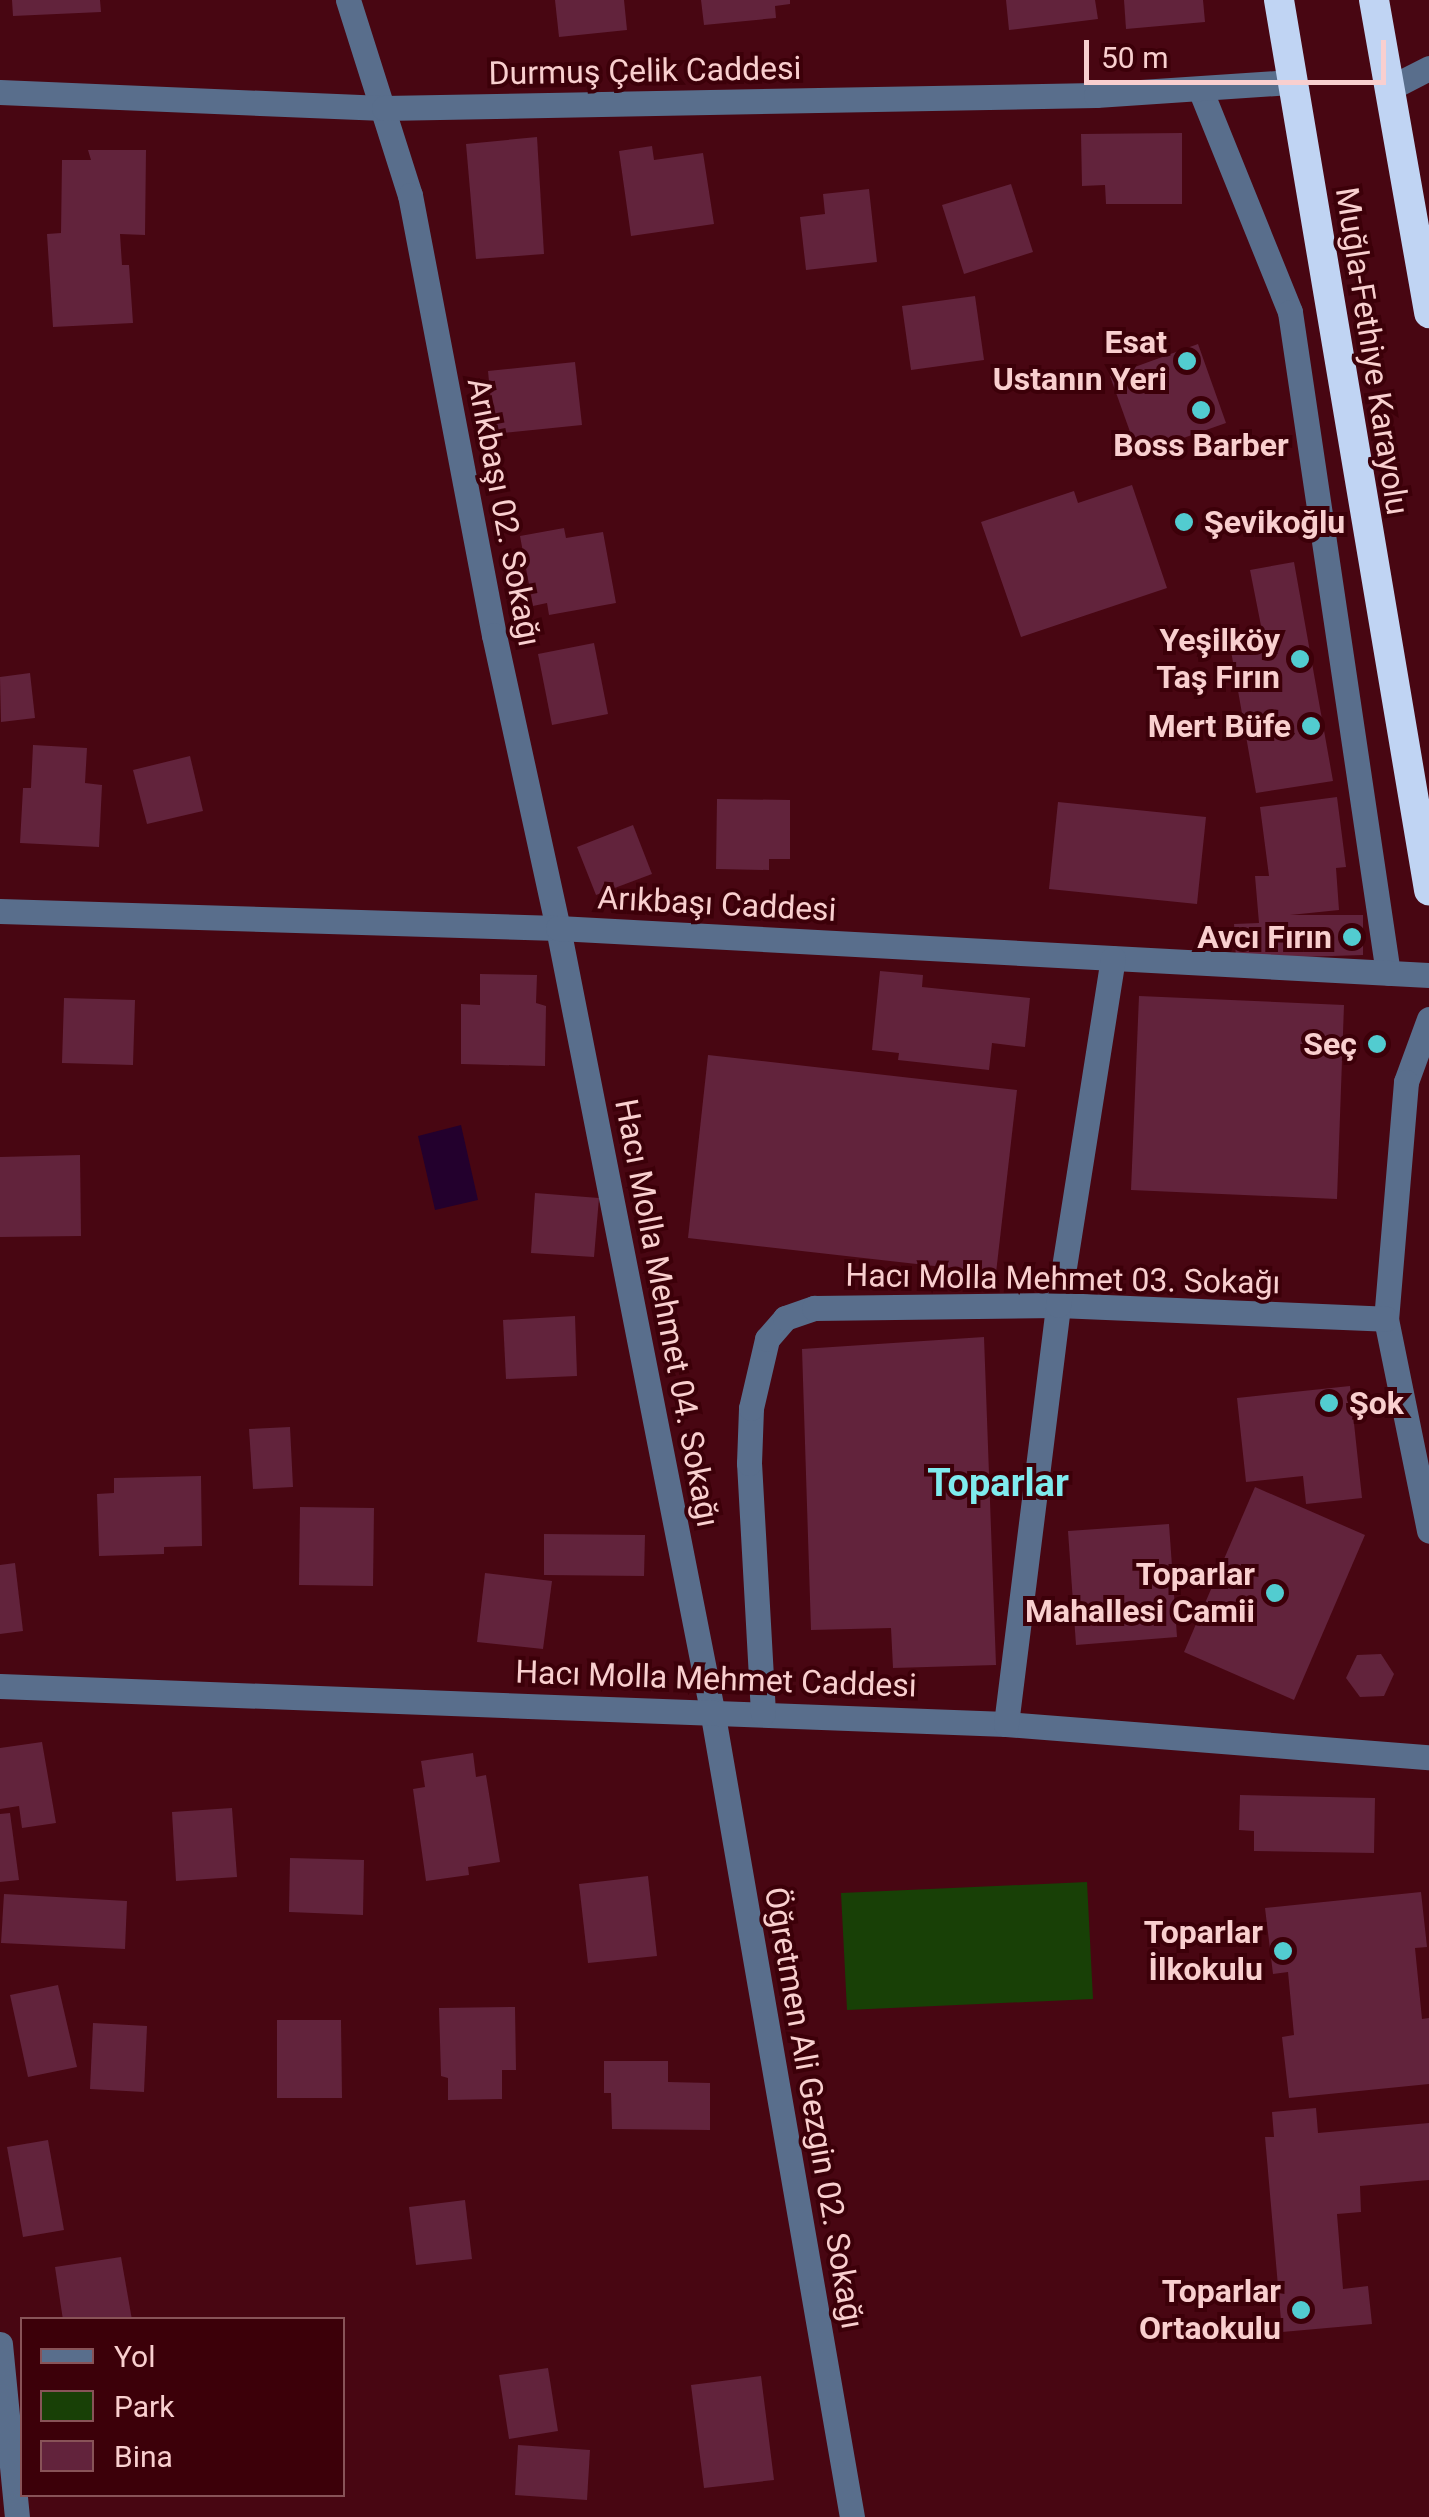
<!DOCTYPE html>
<meta charset="utf-8">
<style>
body{margin:0}
#map{position:relative;width:1429px;height:2517px;overflow:hidden;background:#480612;font-family:Roboto,sans-serif}
div>[style]{position:absolute}
.green>*{inset:0;background:#184006}
.water>*{inset:0;background:#23002d}
.building>*{inset:0;background:#62233c}
.minor>*{height:25px;margin:-12.5px;padding:0 12.5px;transform-origin:12.5px;border-radius:12.5px;background:#596e8c}
.highway>*{height:30px;margin:-15px;padding:0 15px;transform-origin:15px;border-radius:15px;background:#c0d4f3}
.dots>*{width:28px;height:28px;translate:-50% -50%;box-sizing:border-box;border:5px solid #3c0009;border-radius:50%}
span{translate:-50% -50%;white-space:nowrap;text-align:center;line-height:1.15;-webkit-text-stroke:8px #3c0009;paint-order:stroke}
.street-label{font-size:32px;color:#f9cfcf}
.poi-label{font-size:32px;color:#f9cfcf;font-weight:700}
.right{translate:-100% -50%;text-align:right}
.left{translate:0 -50%;text-align:left}
.quarter-label{font-size:38px;color:#7febee;font-weight:700}
.legend{position:absolute;left:20px;top:2317px;width:325px;height:180px;box-sizing:border-box;background:#3c0009;border:2px solid #885358;margin:0;padding:12px 18px;list-style:none;font-size:30px;color:#f9cfcf}
.legend li{display:flex;align-items:center;gap:20px;height:50px}
.legend b{width:50px;border:2px solid #885358}
.scale{position:absolute;left:1084px;top:40px;width:302px;height:45px;box-sizing:border-box;border:5px solid #f9cfcf;border-top:0;padding-left:12px;font-size:30px;line-height:35px;white-space:nowrap;color:#f9cfcf;-webkit-text-stroke:8px #3c0009;paint-order:stroke}
</style>
<div id="map">
<div class="green">
<i style="clip-path:polygon(1087px 1882px,1093px 1999px,847px 2010px,841px 1893px)"></i>
</div>
<div class="water">
<i style="clip-path:polygon(461px 1125px,478px 1200px,435px 1210px,418px 1136px)"></i>
</div>
<div class="building">
<i style="clip-path:polygon(12px 0,100px 0,101px 12px,13px 16px)"></i>
<i style="clip-path:polygon(555px 0,624px 0,627px 30px,559px 37px)"></i>
<i style="clip-path:polygon(701px 0,790px 0,790px 4px,775px 6px,776px 18px,704px 25px)"></i>
<i style="clip-path:polygon(1006px 0,1095px 0,1098px 19px,1009px 30px)"></i>
<i style="clip-path:polygon(1124px 0,1203px 0,1205px 22px,1126px 29px)"></i>
<i style="clip-path:polygon(1182px 133px,1182px 204px,1106px 204px,1105px 185px,1082px 186px,1081px 134px)"></i>
<i style="clip-path:polygon(537px 137px,544px 254px,476px 259px,466px 144px)"></i>
<i style="clip-path:polygon(652px 146px,654px 160px,703px 153px,714px 224px,631px 236px,619px 151px)"></i>
<i style="clip-path:polygon(88px 150px,146px 150px,145px 235px,120px 234px,122px 265px,129px 265px,133px 323px,53px 327px,47px 234px,61px 233px,62px 160px,91px 160px)"></i>
<i style="clip-path:polygon(1011px 184px,1033px 252px,964px 274px,942px 205px)"></i>
<i style="clip-path:polygon(869px 189px,877px 262px,806px 270px,800px 217px,825px 214px,823px 194px)"></i>
<i style="clip-path:polygon(975px 296px,984px 360px,911px 370px,902px 306px)"></i>
<i style="clip-path:polygon(1198px 344px,1226px 423px,1138px 454px,1110px 376px)"></i>
<i style="clip-path:polygon(575px 362px,582px 425px,494px 434px,488px 371px)"></i>
<i style="clip-path:polygon(1132px 485px,1167px 588px,1021px 637px,981px 522px,1074px 491px,1078px 503px)"></i>
<i style="clip-path:polygon(564px 528px,566px 538px,603px 532px,616px 603px,549px 615px,547px 603px,533px 606px,520px 536px)"></i>
<i style="clip-path:polygon(1294px 562px,1333px 781px,1256px 793px,1231px 651px,1265px 646px,1250px 570px)"></i>
<i style="clip-path:polygon(594px 643px,608px 714px,552px 725px,538px 654px)"></i>
<i style="clip-path:polygon(30px 673px,35px 718px,1px 722px,0 677px)"></i>
<i style="clip-path:polygon(33px 745px,87px 748px,85px 783px,102px 785px,99px 847px,20px 843px,23px 788px,31px 788px)"></i>
<i style="clip-path:polygon(190px 756px,203px 811px,147px 824px,133px 770px)"></i>
<i style="clip-path:polygon(1337px 797px,1346px 867px,1336px 868px,1339px 910px,1290px 915px,1363px 915px,1363px 955px,1236px 959px,1234px 924px,1259px 923px,1255px 876px,1269px 876px,1260px 807px)"></i>
<i style="clip-path:polygon(717px 799px,790px 800px,790px 859px,769px 859px,769px 870px,716px 869px)"></i>
<i style="clip-path:polygon(1058px 802px,1206px 817px,1197px 904px,1049px 889px)"></i>
<i style="clip-path:polygon(633px 825px,652px 874px,596px 895px,577px 847px)"></i>
<i style="clip-path:polygon(880px 971px,923px 975px,922px 987px,1030px 998px,1025px 1047px,992px 1043px,989px 1070px,898px 1060px,899px 1053px,872px 1050px)"></i>
<i style="clip-path:polygon(480px 974px,537px 975px,536px 1003px,546px 1006px,545px 1066px,461px 1064px,461px 1004px,480px 1005px)"></i>
<i style="clip-path:polygon(1139px 996px,1344px 1005px,1337px 1199px,1131px 1190px)"></i>
<i style="clip-path:polygon(64px 998px,135px 1000px,133px 1065px,62px 1063px)"></i>
<i style="clip-path:polygon(708px 1055px,1017px 1090px,996px 1273px,688px 1238px)"></i>
<i style="clip-path:polygon(80px 1155px,81px 1236px,0 1237px,0 1157px)"></i>
<i style="clip-path:polygon(535px 1193px,599px 1198px,594px 1257px,531px 1253px)"></i>
<i style="clip-path:polygon(575px 1316px,577px 1376px,506px 1379px,503px 1320px)"></i>
<i style="clip-path:polygon(984px 1337px,996px 1665px,893px 1668px,891px 1628px,811px 1630px,802px 1349px)"></i>
<i style="clip-path:polygon(1350px 1386px,1362px 1498px,1306px 1504px,1303px 1476px,1246px 1482px,1237px 1398px)"></i>
<i style="clip-path:polygon(290px 1427px,293px 1487px,253px 1489px,249px 1429px)"></i>
<i style="clip-path:polygon(201px 1476px,202px 1546px,164px 1547px,164px 1554px,99px 1556px,97px 1494px,114px 1493px,114px 1478px)"></i>
<i style="clip-path:polygon(1255px 1487px,1365px 1535px,1294px 1700px,1184px 1652px)"></i>
<i style="clip-path:polygon(300px 1507px,374px 1508px,373px 1586px,299px 1585px)"></i>
<i style="clip-path:polygon(1169px 1524px,1177px 1637px,1076px 1645px,1068px 1531px)"></i>
<i style="clip-path:polygon(544px 1534px,645px 1535px,644px 1576px,544px 1575px)"></i>
<i style="clip-path:polygon(15px 1563px,23px 1631px,0 1634px,0 1565px)"></i>
<i style="clip-path:polygon(485px 1573px,552px 1581px,543px 1649px,477px 1642px)"></i>
<i style="clip-path:polygon(1381px 1654px,1394px 1674px,1384px 1696px,1360px 1697px,1346px 1678px,1357px 1655px)"></i>
<i style="clip-path:polygon(42px 1742px,56px 1823px,22px 1828px,19px 1806px,0 1809px,0 1748px)"></i>
<i style="clip-path:polygon(473px 1753px,476px 1777px,486px 1775px,500px 1862px,468px 1867px,469px 1875px,426px 1881px,413px 1789px,425px 1787px,421px 1761px)"></i>
<i style="clip-path:polygon(1240px 1795px,1375px 1798px,1374px 1853px,1254px 1851px,1254px 1831px,1239px 1830px)"></i>
<i style="clip-path:polygon(232px 1808px,237px 1877px,176px 1881px,172px 1812px)"></i>
<i style="clip-path:polygon(10px 1813px,19px 1880px,0 1882px,0 1814px)"></i>
<i style="clip-path:polygon(290px 1858px,364px 1860px,363px 1915px,289px 1912px)"></i>
<i style="clip-path:polygon(648px 1876px,657px 1956px,588px 1963px,579px 1884px)"></i>
<i style="clip-path:polygon(1421px 1892px,1427px 1947px,1415px 1948px,1422px 2019px,1429px 2018px,1429px 2084px,1289px 2098px,1282px 2037px,1294px 2035px,1288px 1972px,1273px 1974px,1265px 1908px)"></i>
<i style="clip-path:polygon(4px 1894px,127px 1901px,125px 1949px,1px 1943px)"></i>
<i style="clip-path:polygon(58px 1985px,77px 2067px,28px 2077px,10px 1995px)"></i>
<i style="clip-path:polygon(515px 2007px,516px 2070px,502px 2070px,502px 2099px,448px 2100px,448px 2078px,441px 2076px,439px 2008px)"></i>
<i style="clip-path:polygon(277px 2020px,341px 2020px,342px 2098px,277px 2098px)"></i>
<i style="clip-path:polygon(93px 2023px,147px 2026px,144px 2092px,90px 2089px)"></i>
<i style="clip-path:polygon(604px 2061px,668px 2061px,668px 2082px,710px 2083px,710px 2130px,612px 2129px,611px 2093px,604px 2093px)"></i>
<i style="clip-path:polygon(1316px 2108px,1318px 2133px,1429px 2123px,1429px 2180px,1360px 2186px,1361px 2212px,1337px 2214px,1343px 2289px,1368px 2286px,1372px 2324px,1282px 2332px,1265px 2137px,1274px 2137px,1272px 2112px)"></i>
<i style="clip-path:polygon(48px 2140px,64px 2230px,23px 2237px,7px 2147px)"></i>
<i style="clip-path:polygon(465px 2200px,472px 2259px,416px 2265px,409px 2207px)"></i>
<i style="clip-path:polygon(121px 2257px,132px 2320px,63px 2320px,55px 2267px)"></i>
<i style="clip-path:polygon(548px 2368px,558px 2431px,509px 2439px,499px 2375px)"></i>
<i style="clip-path:polygon(761px 2376px,774px 2480px,704px 2488px,691px 2385px)"></i>
<i style="clip-path:polygon(518px 2445px,590px 2450px,587px 2500px,515px 2495px)"></i>
</div>
<div class="minor">
<i style="left:348px;top:0;width:205px;rotate:72.4deg"></i>
<i style="left:410px;top:195px;width:448px;rotate:79.2deg"></i>
<i style="left:494px;top:635px;width:300px;rotate:77.7deg"></i>
<i style="left:558px;top:928px;width:797px;rotate:78.86deg"></i>
<i style="left:712px;top:1710px;width:819px;rotate:80.16deg"></i>
<i style="left:1200px;top:89px;width:240px;rotate:68deg"></i>
<i style="left:1290px;top:312px;width:668px;rotate:81.57deg"></i>
<i style="left:1388px;top:89px;width:46px;rotate:-27.1deg"></i>
<i style="left:0;top:92px;width:384px;rotate:2.4deg"></i>
<i style="left:384px;top:108px;width:712px;rotate:-1.05deg"></i>
<i style="left:1096px;top:95px;width:195px;rotate:-3.8deg"></i>
<i style="left:0;top:911px;width:558px;rotate:1.75deg"></i>
<i style="left:558px;top:928px;width:872px;rotate:3.09deg"></i>
<i style="left:1429px;top:1019px;width:67px;rotate:110.1deg"></i>
<i style="left:1406px;top:1082px;width:238px;rotate:94.8deg"></i>
<i style="left:1386px;top:1319px;width:216px;rotate:78.5deg"></i>
<i style="left:0;top:1686px;width:1007px;rotate:2.16deg"></i>
<i style="left:1006px;top:1724px;width:424px;rotate:4.5deg"></i>
<i style="left:763px;top:1713px;width:250px;rotate:-93.2deg"></i>
<i style="left:749px;top:1463px;width:55px;rotate:-87.9deg"></i>
<i style="left:751px;top:1408px;width:71px;rotate:-76.9deg"></i>
<i style="left:767px;top:1339px;width:28px;rotate:-49deg"></i>
<i style="left:785px;top:1318px;width:31px;rotate:-19deg"></i>
<i style="left:814px;top:1308px;width:244px;rotate:-0.7deg"></i>
<i style="left:1058px;top:1305px;width:328px;rotate:2.4deg"></i>
<i style="left:1006px;top:1724px;width:422px;rotate:-82.9deg"></i>
<i style="left:1058px;top:1305px;width:351px;rotate:-81deg"></i>
<i style="left:0;top:2344px;width:174px;rotate:84.4deg"></i>
</div>
<div class="highway">
<i style="left:1279px;top:0;width:903px;rotate:80.43deg"></i>
<i style="left:1374px;top:0;width:318px;rotate:80deg"></i>
</div>
<div class="dots">
<i style="left:1187px;top:361px;background:#52ccd0"></i>
<i style="left:1201px;top:410px;background:#52ccd0"></i>
<i style="left:1184px;top:522px;background:#52ccd0"></i>
<i style="left:1300px;top:659px;background:#52ccd0"></i>
<i style="left:1311px;top:726px;background:#52ccd0"></i>
<i style="left:1352px;top:937px;background:#52ccd0"></i>
<i style="left:1377px;top:1044px;background:#52ccd0"></i>
<i style="left:1329px;top:1403px;background:#52ccd0"></i>
<i style="left:1275px;top:1593px;background:#52ccd0"></i>
<i style="left:1283px;top:1951px;background:#52ccd0"></i>
<i style="left:1301px;top:2310px;background:#52ccd0"></i>
</div>
<div class="street-label">
<span style="left:645px;top:71px;rotate:-1deg">Durmuş Çelik Caddesi</span>
<span style="left:1372px;top:351px;rotate:81deg">Muğla-Fethiye Karayolu</span>
<span style="left:504px;top:512px;rotate:79deg">Arıkbaşı 02. Sokağı</span>
<span style="left:717px;top:904px;rotate:3deg">Arıkbaşı Caddesi</span>
<span style="left:1063px;top:1279px;rotate:1deg">Hacı Molla Mehmet 03. Sokağı</span>
<span style="left:667px;top:1313px;rotate:79deg">Hacı Molla Mehmet 04. Sokağı</span>
<span style="left:716px;top:1679px;rotate:2deg">Hacı Molla Mehmet Caddesi</span>
<span style="left:814px;top:2108px;rotate:80deg">Öğretmen Ali Gezgin 02. Sokağı</span>
</div>
<div class="poi-label">
<span class="right" style="left:1167px;top:361px">Esat<br>Ustanın Yeri</span>
<span style="left:1201px;top:445px">Boss Barber</span>
<span class="left" style="left:1204px;top:522px">Şevikoğlu</span>
<span class="right" style="left:1280px;top:659px">Yeşilköy<br>Taş Fırın</span>
<span class="right" style="left:1291px;top:726px">Mert Büfe</span>
<span class="right" style="left:1332px;top:937px">Avcı Fırın</span>
<span class="right" style="left:1357px;top:1044px">Seç</span>
<span class="left" style="left:1349px;top:1403px">Şok</span>
<span class="right" style="left:1255px;top:1593px">Toparlar<br>Mahallesi Camii</span>
<span class="right" style="left:1263px;top:1951px">Toparlar<br>İlkokulu</span>
<span class="right" style="left:1281px;top:2310px">Toparlar<br>Ortaokulu</span>
</div>
<div class="quarter-label">
<span style="left:998px;top:1484px">Toparlar</span>
</div>
<ul class="legend">
<li><b style="height:12px;background:#596e8c"></b>Yol</li>
<li><b style="height:28px;background:#184006"></b>Park</li>
<li><b style="height:28px;background:#62233c"></b>Bina</li>
</ul>
<div class="scale">50 m</div>
</div>
